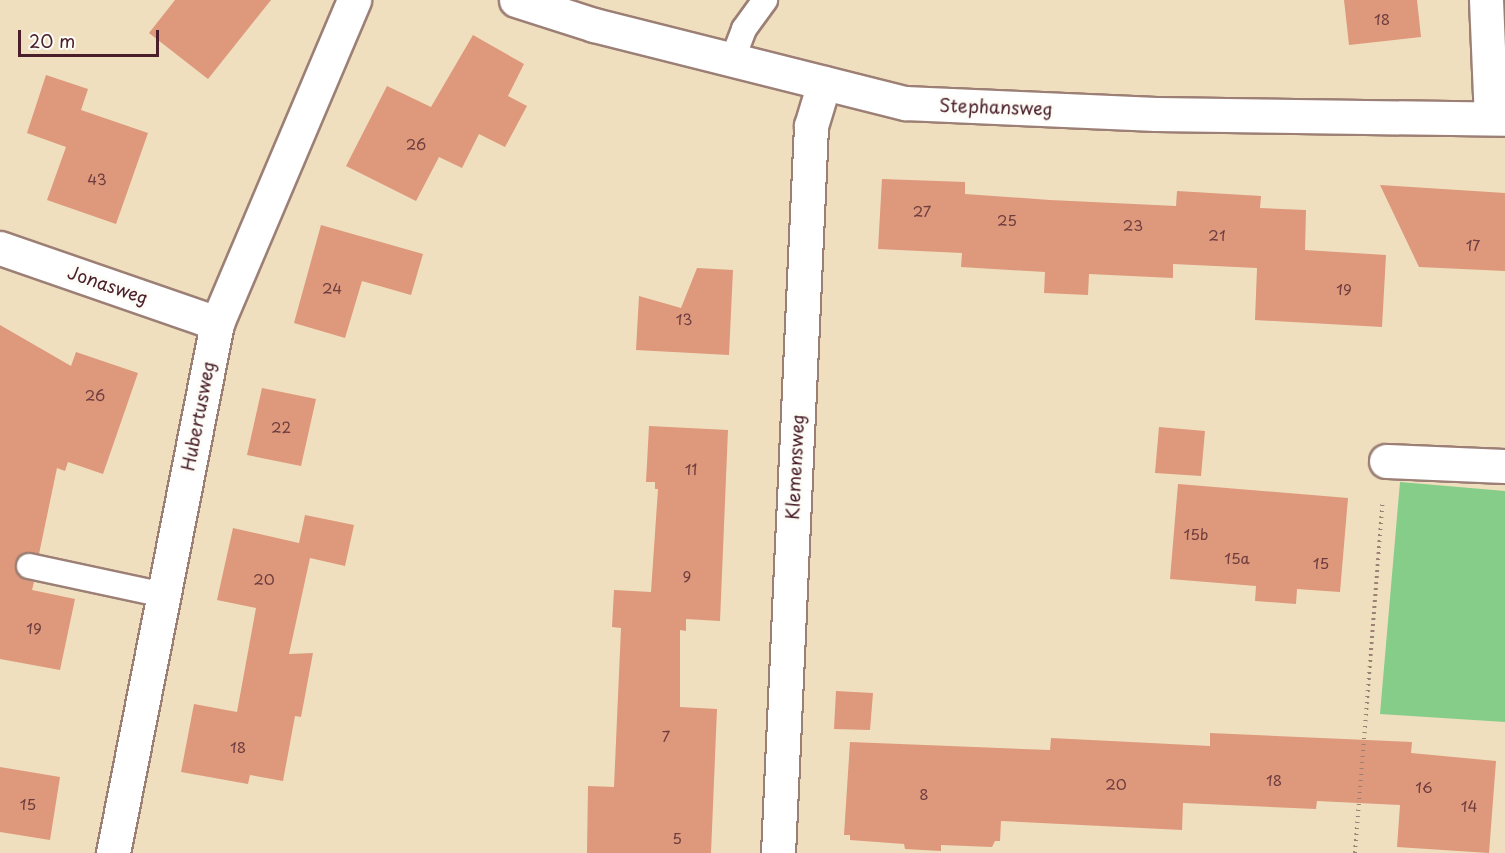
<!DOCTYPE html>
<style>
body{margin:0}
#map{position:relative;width:1505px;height:853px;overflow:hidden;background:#efdfbf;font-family:"Playpen Sans",sans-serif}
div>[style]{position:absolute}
.green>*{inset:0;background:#85cd89}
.building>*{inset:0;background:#de987b}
.path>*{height:4px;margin-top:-2px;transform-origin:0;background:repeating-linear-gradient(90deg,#9c7f75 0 1.5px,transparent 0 6px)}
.roads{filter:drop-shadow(2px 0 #9c7f75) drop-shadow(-2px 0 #9c7f75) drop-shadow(0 2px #9c7f75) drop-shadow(0 -2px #9c7f75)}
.service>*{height:24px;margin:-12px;padding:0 12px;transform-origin:12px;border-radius:12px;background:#fff}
.minor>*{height:33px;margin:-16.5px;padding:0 16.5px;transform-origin:16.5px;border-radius:16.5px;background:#fff}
span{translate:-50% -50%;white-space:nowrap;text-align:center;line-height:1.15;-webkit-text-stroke:6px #fdfcf7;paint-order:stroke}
.number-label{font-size:15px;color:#6f3d3f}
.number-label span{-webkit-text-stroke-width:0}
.street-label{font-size:18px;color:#4a1f2b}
.scale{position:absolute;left:18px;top:30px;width:141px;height:27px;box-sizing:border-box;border:3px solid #4a1f2b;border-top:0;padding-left:8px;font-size:18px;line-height:21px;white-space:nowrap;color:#4a1f2b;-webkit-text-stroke:4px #fdfcf7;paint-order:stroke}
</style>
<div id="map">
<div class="green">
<i style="clip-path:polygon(1400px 482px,1505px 491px,1505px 722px,1380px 714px)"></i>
</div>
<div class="building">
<i style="clip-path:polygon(175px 0,271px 0,208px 79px,149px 33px)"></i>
<i style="clip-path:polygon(1344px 0,1417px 0,1421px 37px,1349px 45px)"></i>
<i style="clip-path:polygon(473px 35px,524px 64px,508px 96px,527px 106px,505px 147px,479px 134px,462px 168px,439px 157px,416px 201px,346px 166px,387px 86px,431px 107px)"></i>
<i style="clip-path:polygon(46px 75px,88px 89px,81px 110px,148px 133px,116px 224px,47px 200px,66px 147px,27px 133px)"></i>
<i style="clip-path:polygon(882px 179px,965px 182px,965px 194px,1050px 200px,1176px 206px,1177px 191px,1261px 196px,1260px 208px,1306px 210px,1305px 250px,1386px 255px,1382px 327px,1255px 320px,1257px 268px,1173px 264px,1173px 278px,1089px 274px,1088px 295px,1044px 293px,1045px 272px,961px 267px,962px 253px,878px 249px)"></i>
<i style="clip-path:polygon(1380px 185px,1505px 193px,1505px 271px,1419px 267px)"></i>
<i style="clip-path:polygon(321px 225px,423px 254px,411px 295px,362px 281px,345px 338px,294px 323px)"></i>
<i style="clip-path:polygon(697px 268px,733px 270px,729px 355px,636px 350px,639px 296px,681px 308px)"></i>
<i style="clip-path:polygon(0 325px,71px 366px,76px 352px,138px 373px,103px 474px,68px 462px,65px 471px,57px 468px,39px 554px,24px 553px,15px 562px,19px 576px,34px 582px,32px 590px,75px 599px,60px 670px,0 659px)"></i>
<i style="clip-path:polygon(262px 388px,316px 399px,301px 466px,247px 455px)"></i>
<i style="clip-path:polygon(649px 426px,728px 430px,720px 621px,686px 619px,686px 631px,680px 630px,680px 707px,717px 709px,711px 853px,587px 853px,588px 786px,614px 787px,621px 628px,612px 627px,614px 590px,651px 592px,658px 489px,655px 489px,655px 482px,646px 482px)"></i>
<i style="clip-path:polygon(1159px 427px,1205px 431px,1201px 476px,1155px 473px)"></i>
<i style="clip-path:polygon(1178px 484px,1348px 498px,1340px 592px,1297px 589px,1296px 604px,1255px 601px,1256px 586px,1170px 579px)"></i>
<i style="clip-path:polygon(305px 515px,354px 525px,345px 566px,310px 558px,289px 654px,313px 653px,301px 717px,295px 716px,283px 781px,250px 775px,248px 784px,181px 772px,194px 704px,237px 712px,256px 608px,217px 600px,233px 528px,299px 543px)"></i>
<i style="clip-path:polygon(836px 691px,873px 693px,870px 730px,834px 729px)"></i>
<i style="clip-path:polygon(1210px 733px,1412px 742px,1411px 753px,1496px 761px,1489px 853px,1397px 847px,1400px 805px,1317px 801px,1316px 809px,1183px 803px,1182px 830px,1001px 821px,1000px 841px,995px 841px,992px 847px,941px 845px,941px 851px,905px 849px,904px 844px,850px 840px,850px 835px,844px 835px,850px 742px,1050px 750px,1051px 738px,1210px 746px)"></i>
<i style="clip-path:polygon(0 767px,60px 777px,50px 840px,0 832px)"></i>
</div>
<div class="path">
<i style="left:1355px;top:853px;width:353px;rotate:-85.5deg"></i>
</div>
<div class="roads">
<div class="service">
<i style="left:733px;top:58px;width:31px;rotate:-69deg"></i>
<i style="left:744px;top:29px;width:36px;rotate:-54deg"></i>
<i style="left:29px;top:566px;width:138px;rotate:12.1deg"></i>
</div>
<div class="minor">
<i style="left:516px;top:0;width:82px;rotate:17.8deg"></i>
<i style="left:594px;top:25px;width:321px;rotate:14.1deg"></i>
<i style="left:905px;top:103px;width:251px;rotate:2.5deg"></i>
<i style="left:1156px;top:114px;width:349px;rotate:0.8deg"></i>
<i style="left:1486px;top:0;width:118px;rotate:87.6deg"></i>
<i style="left:0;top:248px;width:230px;rotate:19.1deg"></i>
<i style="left:1386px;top:461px;width:119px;rotate:2.4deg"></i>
<i style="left:113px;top:853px;width:540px;rotate:-78.9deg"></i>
<i style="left:217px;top:323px;width:351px;rotate:-67deg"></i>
<i style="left:778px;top:853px;width:728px;rotate:-87.4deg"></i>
<i style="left:811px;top:126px;width:45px;rotate:-73.2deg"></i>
</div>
</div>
<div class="number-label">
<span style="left:1382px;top:19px">18</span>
<span style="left:416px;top:144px">26</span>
<span style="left:97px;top:179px">43</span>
<span style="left:922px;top:211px">27</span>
<span style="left:1007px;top:220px">25</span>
<span style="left:1133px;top:225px">23</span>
<span style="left:1217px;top:235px">21</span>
<span style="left:1473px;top:245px">17</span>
<span style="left:332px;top:288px">24</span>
<span style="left:1344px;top:289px">19</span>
<span style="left:684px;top:319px">13</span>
<span style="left:95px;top:395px">26</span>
<span style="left:281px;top:427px">22</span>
<span style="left:691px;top:469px">11</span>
<span style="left:1196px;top:534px">15b</span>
<span style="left:1237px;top:558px">15a</span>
<span style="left:1321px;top:563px">15</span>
<span style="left:687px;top:576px">9</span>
<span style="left:264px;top:579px">20</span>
<span style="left:34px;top:628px">19</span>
<span style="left:666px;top:736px">7</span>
<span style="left:238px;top:747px">18</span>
<span style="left:1274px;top:780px">18</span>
<span style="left:1116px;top:784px">20</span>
<span style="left:1424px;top:787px">16</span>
<span style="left:924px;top:794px">8</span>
<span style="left:28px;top:804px">15</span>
<span style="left:1469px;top:806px">14</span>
<span style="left:677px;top:838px">5</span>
</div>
<div class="street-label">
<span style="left:996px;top:107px;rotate:2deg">Stephansweg</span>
<span style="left:108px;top:285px;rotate:19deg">Jonasweg</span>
<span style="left:198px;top:416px;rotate:-79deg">Hubertusweg</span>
<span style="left:795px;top:467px;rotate:-87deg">Klemensweg</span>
</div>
<div class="scale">20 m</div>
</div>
